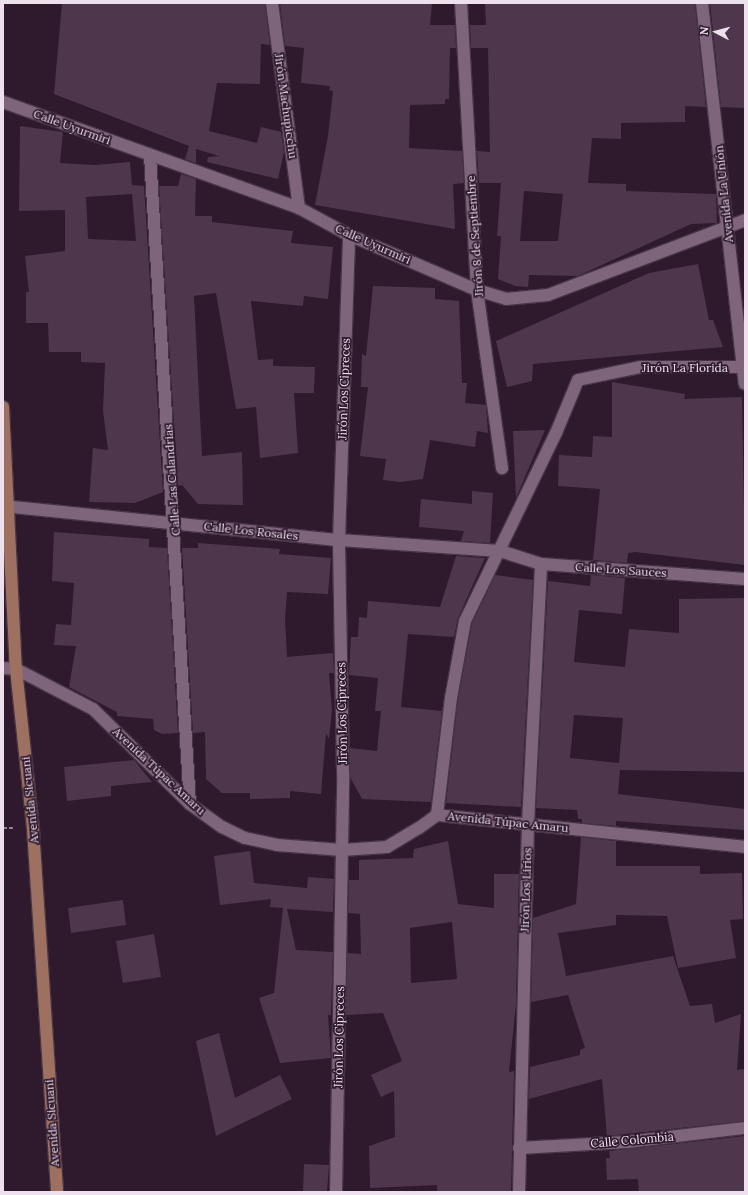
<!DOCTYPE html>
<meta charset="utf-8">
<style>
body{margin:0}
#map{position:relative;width:748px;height:1195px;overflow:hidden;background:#2e192d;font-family:Lora,serif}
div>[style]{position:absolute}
.building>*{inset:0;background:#4e374c}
.path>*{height:2.5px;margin-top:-1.25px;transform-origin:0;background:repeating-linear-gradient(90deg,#918090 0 4px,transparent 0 6px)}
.roads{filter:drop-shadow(1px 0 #463445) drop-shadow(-1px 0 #463445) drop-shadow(0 1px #463445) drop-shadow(0 -1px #463445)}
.street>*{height:12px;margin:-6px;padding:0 6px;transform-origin:6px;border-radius:6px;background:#7e657c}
.secondary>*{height:12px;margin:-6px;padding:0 6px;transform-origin:6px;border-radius:6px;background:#9e7060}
span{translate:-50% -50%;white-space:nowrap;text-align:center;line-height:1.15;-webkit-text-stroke:3.5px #2e192d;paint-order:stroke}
.street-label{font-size:12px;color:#eee0ed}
.frame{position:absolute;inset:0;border:4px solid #eee0ed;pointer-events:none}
.north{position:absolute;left:696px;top:12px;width:40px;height:40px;-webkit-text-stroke:3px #2e192d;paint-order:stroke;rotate:276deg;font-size:11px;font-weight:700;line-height:16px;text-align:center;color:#eee0ed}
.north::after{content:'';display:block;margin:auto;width:14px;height:18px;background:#eee0ed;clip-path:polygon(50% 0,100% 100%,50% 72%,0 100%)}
</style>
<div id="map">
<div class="building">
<i style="clip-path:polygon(62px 3px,265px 3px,270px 45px,261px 44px,260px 84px,217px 83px,209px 131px,257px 143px,261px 127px,281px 132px,284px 152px,278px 179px,207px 162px,208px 157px,219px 156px,196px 149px,196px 163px,185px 159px,189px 146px,54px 94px)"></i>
<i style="clip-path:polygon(280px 3px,432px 3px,430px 25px,455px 25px,456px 48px,450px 48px,449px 99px,445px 99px,445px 104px,410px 105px,409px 148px,462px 151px,464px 183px,453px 184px,455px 229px,315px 205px,328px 136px,333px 91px,329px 90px,330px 86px,301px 83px,304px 48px,285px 46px)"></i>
<i style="clip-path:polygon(evenodd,485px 3px,695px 3px,706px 107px,685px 106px,685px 122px,621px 123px,621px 139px,592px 138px,588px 183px,626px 184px,626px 191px,716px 194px,717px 223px,691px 224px,578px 276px,529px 275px,528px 287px,515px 286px,498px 279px,501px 236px,497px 236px,501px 183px,479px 183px,477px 151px,490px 152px,488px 48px,471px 48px,470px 25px,486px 25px,485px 3px,524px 191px,563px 194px,558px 241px,520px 241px,524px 191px)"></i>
<i style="clip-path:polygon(710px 3px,745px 3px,745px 108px,721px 107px)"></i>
<i style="clip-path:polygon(evenodd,20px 126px,63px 132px,60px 163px,95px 165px,130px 162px,132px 185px,144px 186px,163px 492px,135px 503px,89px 502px,93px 448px,108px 450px,103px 411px,105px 363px,81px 362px,81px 352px,49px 352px,48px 323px,26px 323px,26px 292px,29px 292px,25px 256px,65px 251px,65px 210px,19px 211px,20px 126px,132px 194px,136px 241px,88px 239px,86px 197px,132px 194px)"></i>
<i style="clip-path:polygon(181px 174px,196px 179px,195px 216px,212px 216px,212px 222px,293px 231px,291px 243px,333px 247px,328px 299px,304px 296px,303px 306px,251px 301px,258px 360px,273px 359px,273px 366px,315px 367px,314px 393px,294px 393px,298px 453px,260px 458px,256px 407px,236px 409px,216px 293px,194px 296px,202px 456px,242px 452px,243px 505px,198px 504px,182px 485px,178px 486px,159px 186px,178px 186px)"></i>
<i style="clip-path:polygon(698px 264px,709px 320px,713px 320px,723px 347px,533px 364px,532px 381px,507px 387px,496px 341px,649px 273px)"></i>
<i style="clip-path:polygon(373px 286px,435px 288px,435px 299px,459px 301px,462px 383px,467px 383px,465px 403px,486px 405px,488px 433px,477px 431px,475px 447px,430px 440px,423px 479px,400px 482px,383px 480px,386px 459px,360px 456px,368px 387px,361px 387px,362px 354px,366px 356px)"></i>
<i style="clip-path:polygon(612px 382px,685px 394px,684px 399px,742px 397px,745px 565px,635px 552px,628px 553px,627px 563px,593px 560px,600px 489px,558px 486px,559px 455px,592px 457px,593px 436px,612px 437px)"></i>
<i style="clip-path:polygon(545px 430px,516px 498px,513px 431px)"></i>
<i style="clip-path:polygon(472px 491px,493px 493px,490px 543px,461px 541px,464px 531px,419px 527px,421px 499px,472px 504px)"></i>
<i style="clip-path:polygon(54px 532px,149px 539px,149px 547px,167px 548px,178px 733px,162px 734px,154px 730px,153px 719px,117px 716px,117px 712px,69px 687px,76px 646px,54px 645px,56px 624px,71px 625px,74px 583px,52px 581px)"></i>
<i style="clip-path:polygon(198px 543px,280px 549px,279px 554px,331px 558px,328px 594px,287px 592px,285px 619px,287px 657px,333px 653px,334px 673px,329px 673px,332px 710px,329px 739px,326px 733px,321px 794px,290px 791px,290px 798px,250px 799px,250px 793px,222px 793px,206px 779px,205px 732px,193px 733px,182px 548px,198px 548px)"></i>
<i style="clip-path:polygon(456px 556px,485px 558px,458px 618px,454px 637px,408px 634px,401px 707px,442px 711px,431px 802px,362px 799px,350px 777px,350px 748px,377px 751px,381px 711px,375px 711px,378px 678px,349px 675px,351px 637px,358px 637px,359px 617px,367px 618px,368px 601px,440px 607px)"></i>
<i style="clip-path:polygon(495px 575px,533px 580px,521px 807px,446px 803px,458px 699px,472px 623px)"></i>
<i style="clip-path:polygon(evenodd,591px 575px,625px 578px,622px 614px,579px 610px,574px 662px,625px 667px,629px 629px,679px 633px,679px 599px,745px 598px,745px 772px,620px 770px,618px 794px,745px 809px,745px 830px,616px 821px,616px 826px,582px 823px,582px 819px,578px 819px,577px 810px,536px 808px,548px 581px,590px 586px,591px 575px,574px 715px,623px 718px,619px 763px,570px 758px,574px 715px)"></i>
<i style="clip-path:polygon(134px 760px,152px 782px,111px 786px,111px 796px,67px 801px,64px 767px)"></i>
<i style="clip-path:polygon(581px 837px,616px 841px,616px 866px,700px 866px,700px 874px,742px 873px,743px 919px,730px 920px,736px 958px,678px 968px,667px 916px,616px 915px,616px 925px,558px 933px,566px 976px,673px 956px,690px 1006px,712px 1004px,715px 1023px,741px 1014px,737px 1070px,745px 1069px,745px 1121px,607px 1136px,602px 1079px,529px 1099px,530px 1067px,580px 1055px,580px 1050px,585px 1048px,568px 995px,531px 1002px,533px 918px,576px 904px)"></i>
<i style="clip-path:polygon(evenodd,448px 841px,458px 904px,494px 908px,494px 874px,519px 874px,516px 1004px,509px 1072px,514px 1071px,511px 1192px,437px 1192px,437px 1185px,370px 1188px,369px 1146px,395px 1137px,394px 1091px,381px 1097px,371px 1075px,402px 1061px,383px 1013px,346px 1015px,347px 953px,361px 954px,360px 914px,348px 913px,349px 880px,359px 880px,359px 860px,413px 858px,414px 849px,448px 841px,452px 922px,457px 979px,411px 983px,410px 928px,452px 922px)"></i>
<i style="clip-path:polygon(250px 851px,254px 883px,307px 888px,308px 877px,334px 879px,333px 912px,287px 909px,296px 950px,333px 952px,331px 1015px,328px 1015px,331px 1058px,280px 1063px,259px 998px,274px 993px,283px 908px,270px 907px,271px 899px,220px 905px,214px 856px)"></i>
<i style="clip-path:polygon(123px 900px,126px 925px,71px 933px,68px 908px)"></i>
<i style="clip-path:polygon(154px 934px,161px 977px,123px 983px,116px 941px)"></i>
<i style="clip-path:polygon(219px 1033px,235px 1098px,280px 1075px,292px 1099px,216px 1136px,196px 1041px)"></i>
<i style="clip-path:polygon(745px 1136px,745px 1192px,639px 1192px,638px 1179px,607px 1180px,606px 1158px,610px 1158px,609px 1151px)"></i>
<i style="clip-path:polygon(304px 1164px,329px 1165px,327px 1192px,303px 1192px)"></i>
</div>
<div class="path">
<i style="left:3px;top:828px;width:11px"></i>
</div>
<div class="roads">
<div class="street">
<i style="left:272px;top:3px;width:207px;rotate:82.5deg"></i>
<i style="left:461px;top:3px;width:287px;rotate:86.8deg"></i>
<i style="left:477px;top:290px;width:180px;rotate:82deg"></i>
<i style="left:702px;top:3px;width:383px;rotate:83.6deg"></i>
<i style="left:3px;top:102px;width:314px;rotate:19.7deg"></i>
<i style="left:299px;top:208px;width:57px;rotate:28.4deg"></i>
<i style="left:349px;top:235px;width:139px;rotate:23.3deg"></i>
<i style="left:477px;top:290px;width:30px;rotate:17deg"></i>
<i style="left:506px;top:299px;width:42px;rotate:-5.4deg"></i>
<i style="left:548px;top:295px;width:211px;rotate:-20.8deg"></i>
<i style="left:150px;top:156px;width:649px;rotate:86.47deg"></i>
<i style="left:3px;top:506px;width:338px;rotate:5.8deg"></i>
<i style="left:339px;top:540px;width:161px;rotate:3.9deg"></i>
<i style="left:500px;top:551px;width:43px;rotate:17.6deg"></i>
<i style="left:541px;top:564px;width:205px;rotate:4.2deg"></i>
<i style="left:3px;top:668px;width:13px;rotate:4deg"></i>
<i style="left:16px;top:669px;width:87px;rotate:27.5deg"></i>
<i style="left:93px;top:709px;width:136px;rotate:44.4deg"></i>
<i style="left:190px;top:804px;width:39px;rotate:36deg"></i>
<i style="left:222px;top:827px;width:25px;rotate:26deg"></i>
<i style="left:245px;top:838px;width:33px;rotate:12deg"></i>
<i style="left:277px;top:845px;width:65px;rotate:4.4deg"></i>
<i style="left:342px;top:850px;width:45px;rotate:-3.8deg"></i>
<i style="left:387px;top:847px;width:37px;rotate:-31deg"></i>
<i style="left:419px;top:828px;width:22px;rotate:-36deg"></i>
<i style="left:437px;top:815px;width:310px;rotate:5.9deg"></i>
<i style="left:437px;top:815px;width:118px;rotate:-83.2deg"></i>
<i style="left:451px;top:698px;width:78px;rotate:-79.7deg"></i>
<i style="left:465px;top:621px;width:209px;rotate:-64.2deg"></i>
<i style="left:556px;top:433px;width:57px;rotate:-67.5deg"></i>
<i style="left:578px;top:380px;width:63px;rotate:-11.8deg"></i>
<i style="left:640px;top:367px;width:105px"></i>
<i style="left:519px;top:1148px;width:108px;rotate:-3.2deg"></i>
<i style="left:627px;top:1142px;width:119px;rotate:-6.8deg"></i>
<i style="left:336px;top:1192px;width:419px;rotate:-89deg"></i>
<i style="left:343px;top:773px;width:233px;rotate:-91deg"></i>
<i style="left:339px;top:540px;width:305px;rotate:-88.1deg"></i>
<i style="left:519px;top:1192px;width:369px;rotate:-88.6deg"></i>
<i style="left:528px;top:823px;width:259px;rotate:-87.1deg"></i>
</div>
<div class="secondary">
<i style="left:3px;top:407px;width:262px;rotate:87.2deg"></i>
<i style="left:16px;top:669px;width:161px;rotate:83.9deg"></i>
<i style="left:33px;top:829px;width:364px;rotate:86.2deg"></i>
</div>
</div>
<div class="street-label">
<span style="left:286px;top:106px;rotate:82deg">Jirón Machupicchu</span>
<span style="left:72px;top:127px;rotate:20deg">Calle Uyurmiri</span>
<span style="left:724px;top:194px;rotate:-96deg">Avenida La Unión</span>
<span style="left:475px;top:236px;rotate:-94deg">Jirón 8 de Septiembre</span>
<span style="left:373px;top:244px;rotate:24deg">Calle Uyurmiri</span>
<span style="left:685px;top:368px">Jirón La Florida</span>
<span style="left:344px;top:389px;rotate:-88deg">Jirón Los Cipreces</span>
<span style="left:172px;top:480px;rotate:-94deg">Calle Las Calandrias</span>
<span style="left:251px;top:531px;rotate:6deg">Calle Los Rosales</span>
<span style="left:621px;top:570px;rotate:4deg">Calle Los Sauces</span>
<span style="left:342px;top:713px;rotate:-91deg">Jirón Los Cipreces</span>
<span style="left:159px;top:771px;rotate:43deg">Avenida Túpac Amaru</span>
<span style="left:30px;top:800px;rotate:-96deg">Avenida Sicuani</span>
<span style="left:508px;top:822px;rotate:6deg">Avenida Túpac Amaru</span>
<span style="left:526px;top:890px;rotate:-88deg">Jirón Los Lirios</span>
<span style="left:339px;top:1037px;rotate:-89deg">Jirón Los Cipreces</span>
<span style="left:52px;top:1123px;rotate:-94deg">Avenida Sicuani</span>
<span style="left:632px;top:1140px;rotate:-5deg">Calle Colombia</span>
</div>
<div class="frame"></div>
<div class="north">N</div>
</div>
